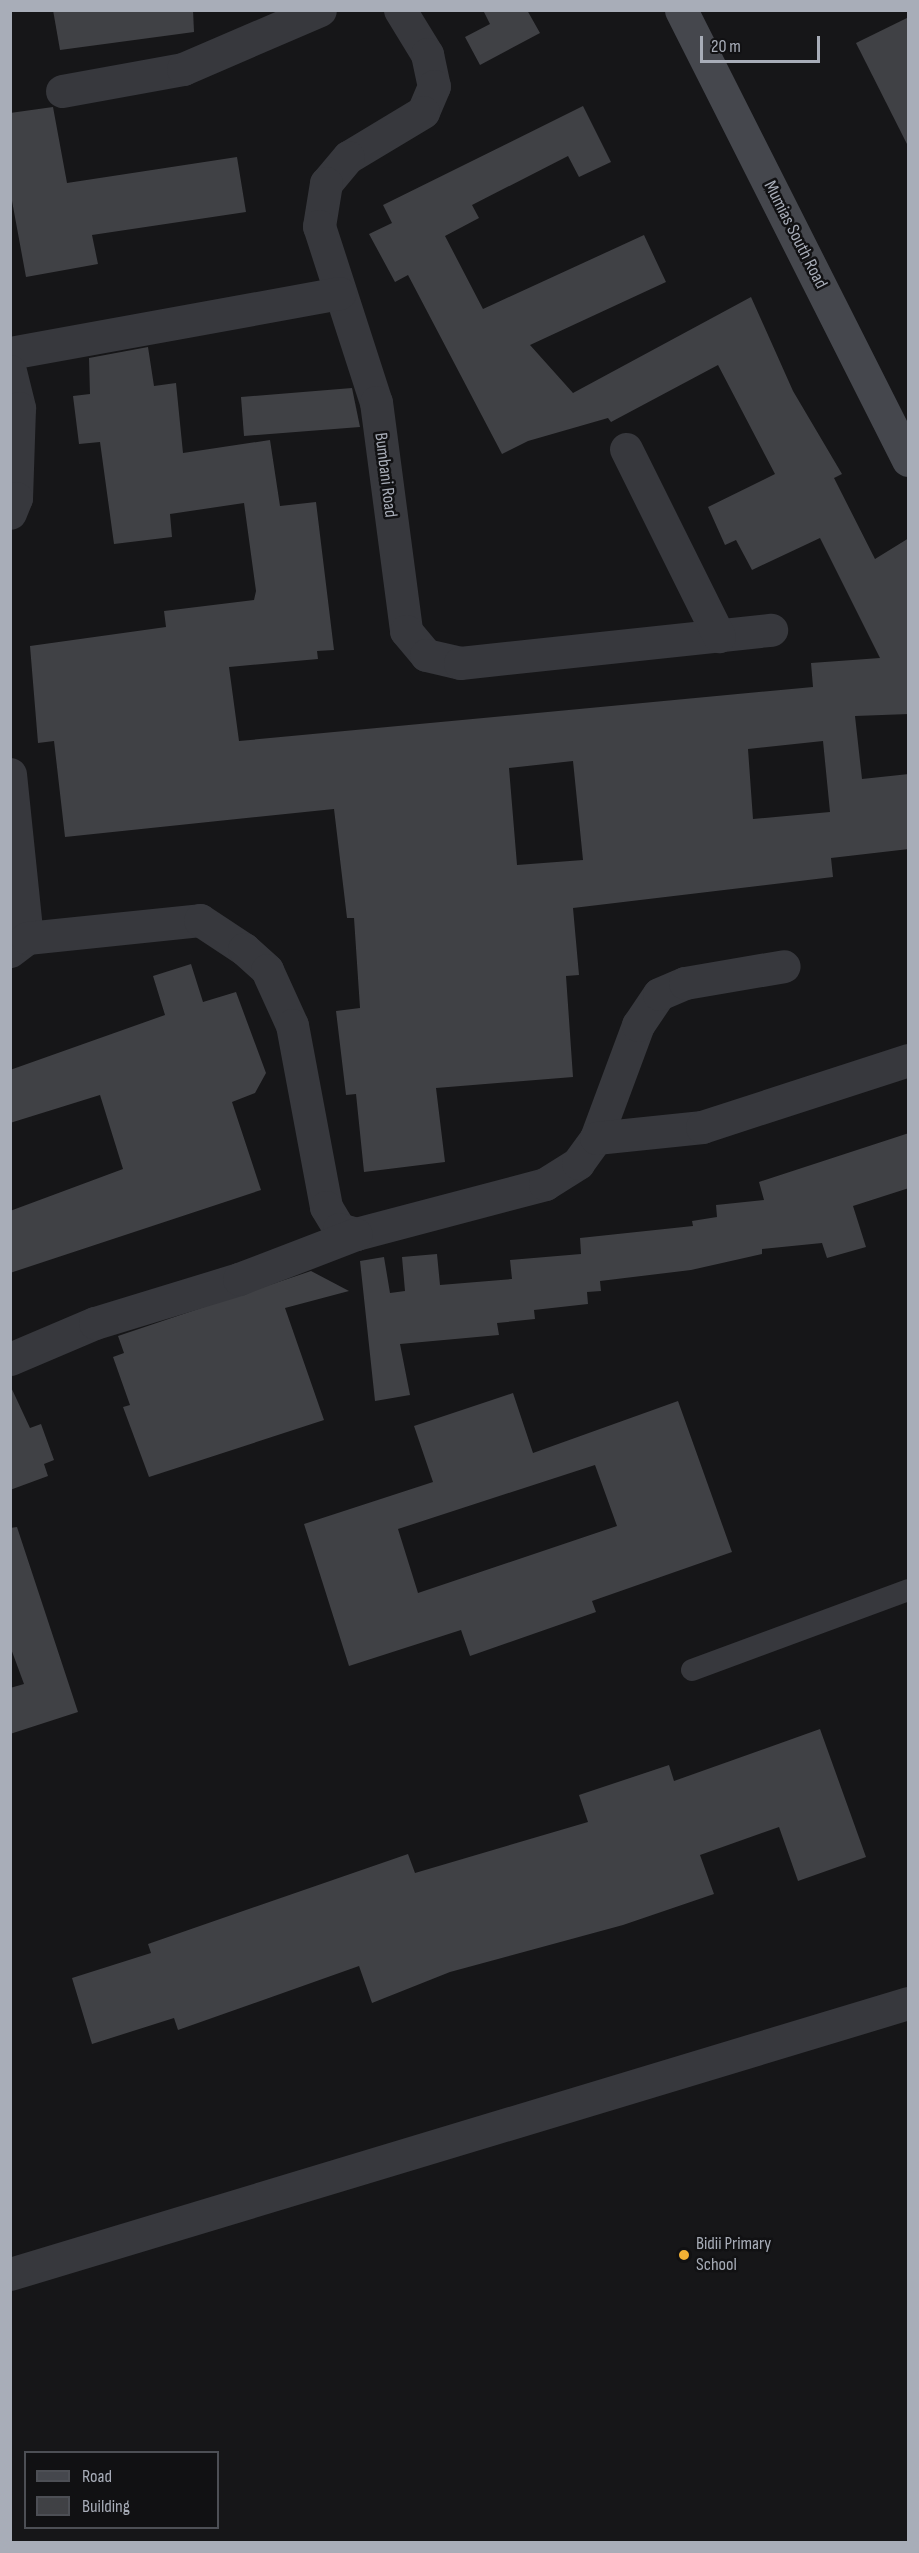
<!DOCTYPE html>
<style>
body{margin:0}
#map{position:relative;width:919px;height:2553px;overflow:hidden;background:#161618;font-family:"Sofia Sans Condensed",sans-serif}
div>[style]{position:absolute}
.building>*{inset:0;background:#404145}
.service>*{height:22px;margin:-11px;padding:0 11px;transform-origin:11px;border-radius:11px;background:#37383d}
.pedestrian>*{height:33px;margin:-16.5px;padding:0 16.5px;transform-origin:16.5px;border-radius:16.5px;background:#37383d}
.minor>*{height:33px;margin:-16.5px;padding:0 16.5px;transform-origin:16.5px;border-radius:16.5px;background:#37383d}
.secondary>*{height:33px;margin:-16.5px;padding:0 16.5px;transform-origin:16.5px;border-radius:16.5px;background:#45474d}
.dots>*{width:16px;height:16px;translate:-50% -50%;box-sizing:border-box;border:3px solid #111113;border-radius:50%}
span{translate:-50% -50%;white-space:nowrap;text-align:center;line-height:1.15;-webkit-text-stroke:5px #111113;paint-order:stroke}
.street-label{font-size:18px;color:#a8adb8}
.poi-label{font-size:18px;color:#a8adb8}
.left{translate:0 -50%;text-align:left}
.frame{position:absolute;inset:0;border:12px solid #a8adb8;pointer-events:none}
.legend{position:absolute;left:24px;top:2451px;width:195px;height:78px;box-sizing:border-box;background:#111113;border:2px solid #4d4f55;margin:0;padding:8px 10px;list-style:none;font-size:18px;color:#a8adb8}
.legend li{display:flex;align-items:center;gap:12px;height:30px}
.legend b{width:30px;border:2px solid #4d4f55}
.scale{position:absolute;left:700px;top:36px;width:120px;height:27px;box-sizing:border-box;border:3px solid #a8adb8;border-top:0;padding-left:8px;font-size:18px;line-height:21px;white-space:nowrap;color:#a8adb8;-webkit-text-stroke:4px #111113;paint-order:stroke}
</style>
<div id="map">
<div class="building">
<i style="clip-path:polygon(53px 10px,193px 10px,194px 32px,60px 50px)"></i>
<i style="clip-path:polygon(483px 10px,527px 10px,540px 33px,480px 65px,465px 37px,490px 24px)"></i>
<i style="clip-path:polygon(909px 17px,909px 148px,856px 43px)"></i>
<i style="clip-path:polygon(evenodd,583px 106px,611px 162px,579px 177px,568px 156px,472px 205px,479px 218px,445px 236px,483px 309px,644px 235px,666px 282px,530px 345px,573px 393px,751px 297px,793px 391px,842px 474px,834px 478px,875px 559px,909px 538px,909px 714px,855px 716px,862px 779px,909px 774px,909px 849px,831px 858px,833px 877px,573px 908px,579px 975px,566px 976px,573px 1077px,436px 1088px,445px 1162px,364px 1172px,356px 1094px,346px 1095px,336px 1011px,360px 1008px,354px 918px,347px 918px,334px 809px,65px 837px,54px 741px,38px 743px,30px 646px,166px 627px,164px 611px,254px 600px,256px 591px,244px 503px,170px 514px,172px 537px,114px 544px,100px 442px,79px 444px,73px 396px,90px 394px,89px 358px,148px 347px,154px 386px,176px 383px,183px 453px,270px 440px,280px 506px,316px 502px,334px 650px,317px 651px,318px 659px,229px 667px,239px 741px,813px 687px,811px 663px,880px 658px,820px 538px,752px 570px,736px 540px,725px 545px,708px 507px,775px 474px,718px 365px,611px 422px,608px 418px,528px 441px,502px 454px,408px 275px,395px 282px,369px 234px,392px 223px,383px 205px,583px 106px,823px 741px,830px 812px,753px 819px,748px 749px,823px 741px,583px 106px,573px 761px,583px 860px,517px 865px,509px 768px,573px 761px)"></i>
<i style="clip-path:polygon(53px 107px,67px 183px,237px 157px,246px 212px,92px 235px,98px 264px,26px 277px,10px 190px,10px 113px)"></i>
<i style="clip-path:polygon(352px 388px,360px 427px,244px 436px,241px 397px)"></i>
<i style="clip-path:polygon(191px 964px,203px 1002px,236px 992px,266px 1073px,255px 1093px,232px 1102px,261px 1190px,10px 1273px,10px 1211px,123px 1169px,100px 1095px,10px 1123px,10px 1070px,165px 1015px,153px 976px)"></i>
<i style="clip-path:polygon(909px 1133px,909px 1188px,853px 1206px,866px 1247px,827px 1258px,822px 1243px,762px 1249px,762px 1254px,691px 1270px,600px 1281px,601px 1291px,587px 1292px,588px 1304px,534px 1310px,535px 1319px,497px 1323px,499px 1335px,400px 1344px,410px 1395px,375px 1401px,360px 1261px,384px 1257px,390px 1293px,405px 1291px,402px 1257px,437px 1254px,440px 1285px,512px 1279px,510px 1260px,581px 1254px,580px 1238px,693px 1226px,692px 1221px,717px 1217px,716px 1205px,764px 1200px,759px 1182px)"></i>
<i style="clip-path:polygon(311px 1271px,349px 1291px,285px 1308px,324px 1420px,149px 1477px,123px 1407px,130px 1405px,113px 1357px,124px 1353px,118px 1336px)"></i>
<i style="clip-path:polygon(10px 1385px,30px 1428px,41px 1424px,54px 1460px,44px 1464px,48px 1476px,10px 1490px)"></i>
<i style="clip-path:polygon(evenodd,513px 1393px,533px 1453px,678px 1401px,732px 1552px,592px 1601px,596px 1612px,470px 1656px,461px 1630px,349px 1666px,304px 1524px,433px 1482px,414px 1426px,513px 1393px,595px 1465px,617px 1526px,418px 1593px,398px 1529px,595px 1465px)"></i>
<i style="clip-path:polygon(17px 1527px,78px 1712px,10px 1734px,10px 1688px,24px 1684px,10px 1646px,10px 1528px)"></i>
<i style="clip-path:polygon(820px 1729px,866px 1857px,798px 1881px,779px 1827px,700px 1855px,714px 1894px,623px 1925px,450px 1972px,372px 2003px,359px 1966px,178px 2030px,174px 2018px,92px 2044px,72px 1978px,151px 1953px,148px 1944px,408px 1854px,415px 1873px,588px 1822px,579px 1795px,669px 1765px,674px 1781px)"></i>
</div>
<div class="service">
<i style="left:692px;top:1670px;width:230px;rotate:-20.3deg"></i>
</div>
<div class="pedestrian">
<i style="left:10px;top:2274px;width:938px;rotate:-16.79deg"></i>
</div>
<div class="minor">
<i style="left:400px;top:10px;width:52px;rotate:58.5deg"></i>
<i style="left:427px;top:54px;width:33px;rotate:78deg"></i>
<i style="left:434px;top:86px;width:28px;rotate:113deg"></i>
<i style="left:423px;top:112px;width:87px;rotate:149deg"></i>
<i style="left:348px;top:157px;width:34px;rotate:130deg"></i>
<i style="left:326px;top:183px;width:44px;rotate:99.2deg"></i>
<i style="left:319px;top:226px;width:185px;rotate:72.1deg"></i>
<i style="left:376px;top:402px;width:231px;rotate:82.5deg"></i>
<i style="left:406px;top:631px;width:31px;rotate:50deg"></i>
<i style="left:426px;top:655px;width:35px;rotate:13deg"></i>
<i style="left:460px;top:663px;width:313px;rotate:-6.1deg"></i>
<i style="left:62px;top:91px;width:123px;rotate:-10.3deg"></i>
<i style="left:183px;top:69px;width:149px;rotate:-23.3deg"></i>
<i style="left:10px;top:353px;width:335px;rotate:-10.3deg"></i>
<i style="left:10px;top:371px;width:38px;rotate:76deg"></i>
<i style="left:19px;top:408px;width:90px;rotate:91.9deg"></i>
<i style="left:16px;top:498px;width:16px;rotate:112deg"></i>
<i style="left:626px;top:449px;width:209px;rotate:63.6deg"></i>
<i style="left:10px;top:774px;width:165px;rotate:84.1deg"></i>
<i style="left:10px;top:951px;width:21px;rotate:-37deg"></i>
<i style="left:27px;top:938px;width:174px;rotate:-5.9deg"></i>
<i style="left:200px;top:920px;width:53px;rotate:33.4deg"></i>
<i style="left:244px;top:949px;width:31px;rotate:42deg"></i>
<i style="left:267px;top:970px;width:60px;rotate:65.6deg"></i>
<i style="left:292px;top:1025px;width:185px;rotate:79.4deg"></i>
<i style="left:326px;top:1207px;width:26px;rotate:59deg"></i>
<i style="left:339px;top:1229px;width:18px;rotate:16deg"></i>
<i style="left:356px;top:1234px;width:196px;rotate:-14.8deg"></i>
<i style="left:545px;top:1184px;width:39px;rotate:-32deg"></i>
<i style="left:578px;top:1163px;width:31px;rotate:-54deg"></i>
<i style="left:596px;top:1138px;width:121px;rotate:-69.6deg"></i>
<i style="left:638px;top:1025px;width:37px;rotate:-56deg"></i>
<i style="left:659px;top:994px;width:28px;rotate:-23deg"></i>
<i style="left:685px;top:983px;width:100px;rotate:-9.7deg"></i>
<i style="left:596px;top:1138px;width:107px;rotate:-5.9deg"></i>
<i style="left:702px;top:1127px;width:217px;rotate:-18deg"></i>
<i style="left:10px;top:1359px;width:92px;rotate:-23deg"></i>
<i style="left:95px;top:1323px;width:151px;rotate:-17deg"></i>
<i style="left:239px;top:1279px;width:125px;rotate:-21deg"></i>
</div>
<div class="secondary">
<i style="left:681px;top:10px;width:504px;rotate:63.23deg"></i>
</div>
<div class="dots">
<i style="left:684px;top:2255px;background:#f2b134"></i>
</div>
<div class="street-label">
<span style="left:795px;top:235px;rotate:63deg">Mumias South Road</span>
<span style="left:385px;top:475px;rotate:83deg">Bumbani Road</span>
</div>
<div class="poi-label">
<span class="left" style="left:696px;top:2255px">Bidii Primary<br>School</span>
</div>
<div class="frame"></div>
<ul class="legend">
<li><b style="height:8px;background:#45474d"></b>Road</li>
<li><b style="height:16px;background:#404145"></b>Building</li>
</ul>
<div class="scale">20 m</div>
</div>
